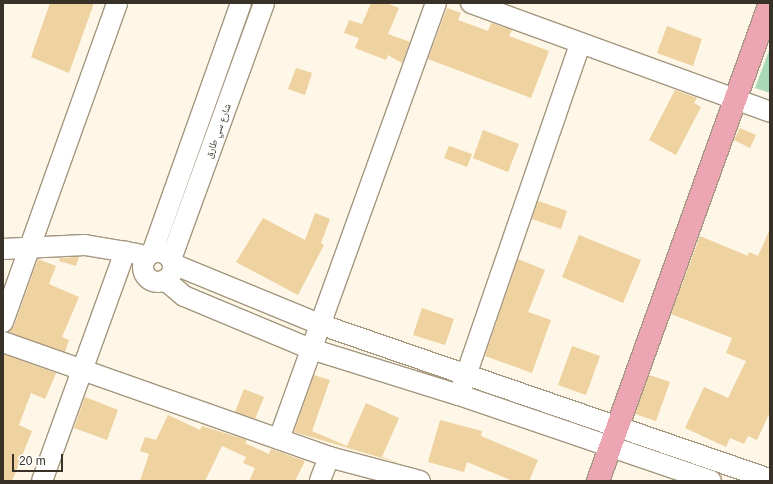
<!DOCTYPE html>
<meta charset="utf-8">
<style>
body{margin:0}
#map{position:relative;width:773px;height:484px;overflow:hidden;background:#fef6e6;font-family:Helvetica,"Noto Naskh Arabic",sans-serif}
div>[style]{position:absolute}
.green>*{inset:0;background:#a9d8b7}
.building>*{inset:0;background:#eed29f}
.roads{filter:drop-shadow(1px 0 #a4967f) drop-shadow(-1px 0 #a4967f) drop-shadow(0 1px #a4967f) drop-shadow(0 -1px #a4967f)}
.minor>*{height:20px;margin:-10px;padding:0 10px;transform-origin:10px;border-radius:10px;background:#fff}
.minor>.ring{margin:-10px;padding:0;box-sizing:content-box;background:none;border:20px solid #fff;border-radius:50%}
.major>*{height:22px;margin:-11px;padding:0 11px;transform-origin:11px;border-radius:11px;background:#eca5b2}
span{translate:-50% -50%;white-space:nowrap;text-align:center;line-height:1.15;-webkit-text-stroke:3px #fff;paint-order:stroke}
.street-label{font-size:10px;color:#373127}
.frame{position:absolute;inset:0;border:4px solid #373127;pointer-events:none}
.scale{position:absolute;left:12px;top:454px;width:51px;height:18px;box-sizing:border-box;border:2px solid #373127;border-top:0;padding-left:5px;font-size:12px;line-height:14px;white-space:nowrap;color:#373127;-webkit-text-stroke:3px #fff;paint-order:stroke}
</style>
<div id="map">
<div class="green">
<i style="clip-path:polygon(770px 48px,770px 93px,755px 88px)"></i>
</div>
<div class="building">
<i style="clip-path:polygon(50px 3px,94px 3px,69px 73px,31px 57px)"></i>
<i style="clip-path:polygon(371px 3px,386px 3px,399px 8px,388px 34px,410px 42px,402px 63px,388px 55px,386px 60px,355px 48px,359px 38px,344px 33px,349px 20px,362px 24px)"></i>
<i style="clip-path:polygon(447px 8px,461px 13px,458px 20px,488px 31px,491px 23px,512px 30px,509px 36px,549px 51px,531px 98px,428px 59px)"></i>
<i style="clip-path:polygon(667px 26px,702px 39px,693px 66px,657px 53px)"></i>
<i style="clip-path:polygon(296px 68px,312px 73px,305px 95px,288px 89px)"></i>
<i style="clip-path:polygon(675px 90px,697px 98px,694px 103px,701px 107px,676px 155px,649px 140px)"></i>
<i style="clip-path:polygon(740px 128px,756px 135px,750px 148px,734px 140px)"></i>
<i style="clip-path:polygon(483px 130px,519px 144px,508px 172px,473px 158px)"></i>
<i style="clip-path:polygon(449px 146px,472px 154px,467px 167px,444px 158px)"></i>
<i style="clip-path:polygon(538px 201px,567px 211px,561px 229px,532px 219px)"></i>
<i style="clip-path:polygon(315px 213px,330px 219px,321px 243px,324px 245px,298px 295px,236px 262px,263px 218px,305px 240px)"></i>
<i style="clip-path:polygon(770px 229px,770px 412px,757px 440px,748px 436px,744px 444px,730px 438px,726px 447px,685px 428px,704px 387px,728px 398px,746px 361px,726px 353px,732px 338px,671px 314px,700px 236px,748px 256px,749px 252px,758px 256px)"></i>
<i style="clip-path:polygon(579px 235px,641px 260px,623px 303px,562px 277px)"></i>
<i style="clip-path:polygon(79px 257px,76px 266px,59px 261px,60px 258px)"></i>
<i style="clip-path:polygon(38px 259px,56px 266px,49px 284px,79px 297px,62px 337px,69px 340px,65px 352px,8px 332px,14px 326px)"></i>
<i style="clip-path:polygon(518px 259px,545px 270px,528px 312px,551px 320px,532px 373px,485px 356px)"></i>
<i style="clip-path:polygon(422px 308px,454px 319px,445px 345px,413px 335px)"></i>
<i style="clip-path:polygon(572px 346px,600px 356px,586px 395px,558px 385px)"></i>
<i style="clip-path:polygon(3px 354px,56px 373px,45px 399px,31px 393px,19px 425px,32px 431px,12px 481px,3px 481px)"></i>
<i style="clip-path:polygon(314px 375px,330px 380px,312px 431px,347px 446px,366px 403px,399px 418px,382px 457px,402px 464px,294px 432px)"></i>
<i style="clip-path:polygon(649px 375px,670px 382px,656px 421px,635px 414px)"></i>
<i style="clip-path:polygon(244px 389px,264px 397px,255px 419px,235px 412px)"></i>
<i style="clip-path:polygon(85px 397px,118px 410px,107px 440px,74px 428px)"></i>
<i style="clip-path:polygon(168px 415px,200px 430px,202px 426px,247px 440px,245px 443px,269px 454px,271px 449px,305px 461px,295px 481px,249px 481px,255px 468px,243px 463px,246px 457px,222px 446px,205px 481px,140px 481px,149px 454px,140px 451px,145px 437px,156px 440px)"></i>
<i style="clip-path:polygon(440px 420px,482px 431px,481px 436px,538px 460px,529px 481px,513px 481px,467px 462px,464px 472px,428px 462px)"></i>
</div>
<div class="roads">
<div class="minor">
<i style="left:471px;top:3px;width:318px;rotate:20deg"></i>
<i style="left:3px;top:249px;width:82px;rotate:-2.8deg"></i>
<i style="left:85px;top:245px;width:54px;rotate:9.6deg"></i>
<i class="ring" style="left:143px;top:252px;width:10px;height:10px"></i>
<i style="left:152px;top:253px;width:265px;rotate:-70.4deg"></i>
<i style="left:171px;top:259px;width:272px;rotate:-70deg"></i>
<i style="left:173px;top:264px;width:158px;rotate:22.3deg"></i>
<i style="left:319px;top:324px;width:477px;rotate:19deg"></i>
<i style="left:165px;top:280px;width:25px;rotate:40deg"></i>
<i style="left:184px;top:296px;width:138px;rotate:22.7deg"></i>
<i style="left:311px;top:349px;width:155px;rotate:17.3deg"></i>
<i style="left:459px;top:395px;width:266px;rotate:18.8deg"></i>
<i style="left:3px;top:322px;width:339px;rotate:-70.3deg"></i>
<i style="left:3px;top:342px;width:346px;rotate:19.4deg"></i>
<i style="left:329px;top:457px;width:26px;rotate:111deg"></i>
<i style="left:462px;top:387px;width:362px;rotate:-71deg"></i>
<i style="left:279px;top:439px;width:463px;rotate:-70.2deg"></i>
<i style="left:329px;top:457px;width:94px;rotate:14.8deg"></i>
<i style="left:42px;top:481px;width:244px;rotate:-70.1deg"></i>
</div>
<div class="major">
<i style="left:598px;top:481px;width:508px;rotate:-70.21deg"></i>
</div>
</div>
<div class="street-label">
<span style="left:218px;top:131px;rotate:-70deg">شارع سي طارق</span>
</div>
<div class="frame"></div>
<div class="scale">20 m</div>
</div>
